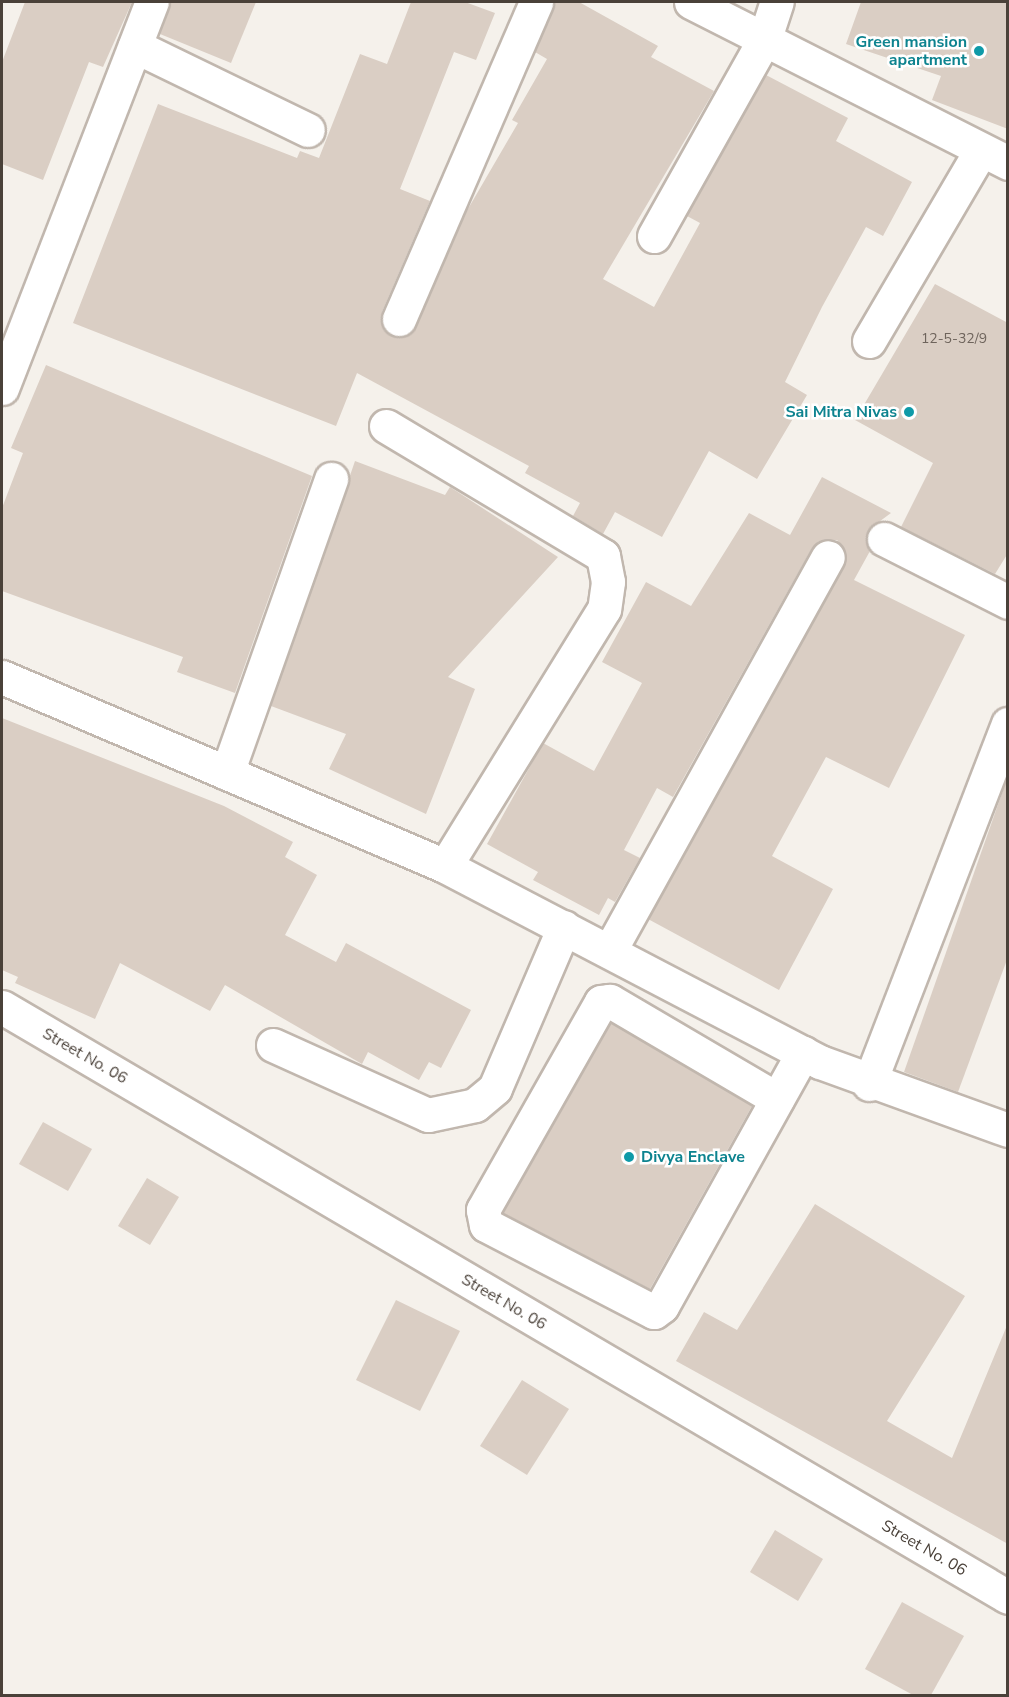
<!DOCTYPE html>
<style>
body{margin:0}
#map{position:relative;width:1009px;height:1697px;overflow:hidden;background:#f5f1eb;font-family:"Nunito Sans",sans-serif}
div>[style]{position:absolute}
.building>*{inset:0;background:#dacec4}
.roads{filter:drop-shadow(2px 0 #c1b7ae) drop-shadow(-2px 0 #c1b7ae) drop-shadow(0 2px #c1b7ae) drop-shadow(0 -2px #c1b7ae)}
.minor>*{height:33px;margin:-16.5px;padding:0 16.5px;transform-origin:16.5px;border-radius:16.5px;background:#fff}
.dots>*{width:16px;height:16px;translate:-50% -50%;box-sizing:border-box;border:3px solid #fff;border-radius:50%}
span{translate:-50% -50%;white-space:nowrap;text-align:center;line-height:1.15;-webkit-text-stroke:5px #fff;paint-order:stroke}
.number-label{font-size:14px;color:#6e645c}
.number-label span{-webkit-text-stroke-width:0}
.culture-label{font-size:16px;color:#0d838f;font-weight:700}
.right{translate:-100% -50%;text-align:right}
.left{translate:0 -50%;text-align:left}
.street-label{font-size:16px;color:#4a4139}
.frame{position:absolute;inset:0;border:3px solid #4a4139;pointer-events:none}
</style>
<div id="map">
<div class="building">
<i style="clip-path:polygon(25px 2px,132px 2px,103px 67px,89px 62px,43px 180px,2px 164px,2px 62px)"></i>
<i style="clip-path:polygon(170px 2px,256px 2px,231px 63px,160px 34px)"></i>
<i style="clip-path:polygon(411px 2px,465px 2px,495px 13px,476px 60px,454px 52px,400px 189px,430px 201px,382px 312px,384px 330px,392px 336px,410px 334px,416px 326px,465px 214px,518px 123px,512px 120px,547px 59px,535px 52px,554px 2px,579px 2px,658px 46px,651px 57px,714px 91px,603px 279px,654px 307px,700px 223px,687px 216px,766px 75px,848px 118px,836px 141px,912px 182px,883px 236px,866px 227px,822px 307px,785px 382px,807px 395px,757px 479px,709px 451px,662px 537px,615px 512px,603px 534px,573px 516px,580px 503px,525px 473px,529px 466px,357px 373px,336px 426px,73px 323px,158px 104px,297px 158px,300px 151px,319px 158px,360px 54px,387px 64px)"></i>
<i style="clip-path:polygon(861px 2px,1008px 2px,1008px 129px,932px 100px,941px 76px,846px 44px)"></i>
<i style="clip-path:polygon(935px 284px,1008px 323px,1008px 553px,995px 574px,901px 527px,933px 463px,855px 420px)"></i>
<i style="clip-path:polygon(46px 365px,312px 476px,235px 693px,177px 672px,183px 657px,2px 591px,2px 508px,23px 453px,11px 448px)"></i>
<i style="clip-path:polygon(355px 461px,445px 495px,450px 487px,558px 557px,448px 677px,475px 689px,426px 814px,329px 769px,346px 734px,271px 706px)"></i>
<i style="clip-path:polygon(822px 477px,891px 513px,868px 530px,870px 551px,854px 580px,965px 635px,889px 788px,826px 757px,772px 856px,833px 889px,779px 990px,648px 919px,844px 566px,844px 548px,837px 540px,819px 541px,812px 548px,673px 797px,657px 788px,624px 850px,640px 858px,615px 902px,608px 898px,599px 915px,533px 880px,538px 872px,487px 844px,543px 743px,594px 771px,642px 683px,602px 662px,646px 582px,691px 606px,749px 513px,790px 535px)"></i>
<i style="clip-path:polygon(2px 718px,224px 806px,293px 842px,285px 857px,317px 875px,285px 935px,336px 962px,346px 943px,471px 1010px,441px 1068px,429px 1062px,419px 1080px,368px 1052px,362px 1064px,225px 985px,210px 1011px,120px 963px,95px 1019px,15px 983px,18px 977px,2px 970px)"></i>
<i style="clip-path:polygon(1007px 779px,1008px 957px,958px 1092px,904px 1072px)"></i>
<i style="clip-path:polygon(611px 1023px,752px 1106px,650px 1289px,503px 1213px)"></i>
<i style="clip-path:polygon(43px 1122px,92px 1149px,68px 1191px,19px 1164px)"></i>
<i style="clip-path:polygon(147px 1178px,179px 1197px,150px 1245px,118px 1226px)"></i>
<i style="clip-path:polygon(815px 1204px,965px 1296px,887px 1421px,952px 1458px,1008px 1323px,1008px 1544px,676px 1361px,704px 1312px,737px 1330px)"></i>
<i style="clip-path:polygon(396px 1300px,460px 1331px,420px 1411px,356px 1380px)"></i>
<i style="clip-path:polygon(522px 1380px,569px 1409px,527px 1475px,480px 1446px)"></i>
<i style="clip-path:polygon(775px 1530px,823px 1559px,798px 1601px,750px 1572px)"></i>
<i style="clip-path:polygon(902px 1602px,964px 1636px,931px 1695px,913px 1695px,865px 1669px)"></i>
</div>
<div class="roads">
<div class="minor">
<i style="left:691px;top:2px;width:356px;rotate:26.9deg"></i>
<i style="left:135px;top:46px;width:192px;rotate:25.9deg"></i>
<i style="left:654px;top:236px;width:227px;rotate:-60.7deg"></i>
<i style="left:765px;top:38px;width:38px;rotate:-72deg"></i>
<i style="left:399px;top:319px;width:345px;rotate:-66.6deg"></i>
<i style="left:869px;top:341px;width:221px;rotate:-59.6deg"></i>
<i style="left:2px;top:388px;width:414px;rotate:-68.8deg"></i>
<i style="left:386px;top:426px;width:253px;rotate:30.9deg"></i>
<i style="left:603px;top:556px;width:26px;rotate:79deg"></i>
<i style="left:608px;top:582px;width:27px;rotate:98deg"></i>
<i style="left:604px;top:609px;width:302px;rotate:121.7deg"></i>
<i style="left:884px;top:539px;width:139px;rotate:26.9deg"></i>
<i style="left:2px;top:677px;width:482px;rotate:23.1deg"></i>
<i style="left:445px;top:866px;width:423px;rotate:27.6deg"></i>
<i style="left:820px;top:1062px;width:200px;rotate:19.9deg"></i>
<i style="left:227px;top:773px;width:312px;rotate:-70.5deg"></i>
<i style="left:610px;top:950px;width:449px;rotate:-61deg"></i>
<i style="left:2px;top:1007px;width:1166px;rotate:30.39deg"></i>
<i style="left:273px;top:1045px;width:170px;rotate:24.3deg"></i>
<i style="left:428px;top:1115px;width:48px;rotate:-12deg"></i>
<i style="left:475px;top:1105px;width:26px;rotate:-40deg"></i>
<i style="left:495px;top:1088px;width:175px;rotate:-66.8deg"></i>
<i style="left:869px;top:1084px;width:386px;rotate:-68.9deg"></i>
<i style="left:777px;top:1099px;width:194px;rotate:-149.6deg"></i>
<i style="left:610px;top:1001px;width:9px;rotate:174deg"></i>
<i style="left:601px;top:1002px;width:239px;rotate:119.6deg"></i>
<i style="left:483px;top:1210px;width:15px;rotate:79deg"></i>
<i style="left:486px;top:1225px;width:189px;rotate:27.4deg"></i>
<i style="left:654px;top:1312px;width:10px;rotate:-37deg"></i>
<i style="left:662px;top:1306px;width:290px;rotate:-60.9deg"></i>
</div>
</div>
<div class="dots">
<i style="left:979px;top:51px;background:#0f9aa8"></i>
<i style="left:909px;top:412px;background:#0f9aa8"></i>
<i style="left:629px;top:1157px;background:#0f9aa8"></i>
</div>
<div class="number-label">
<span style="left:954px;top:339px">12-5-32/9</span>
</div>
<div class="culture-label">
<span class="right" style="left:967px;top:51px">Green mansion<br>apartment</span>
<span class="right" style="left:897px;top:412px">Sai Mitra Nivas</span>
<span class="left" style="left:641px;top:1157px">Divya Enclave</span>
</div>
<div class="street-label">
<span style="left:85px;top:1056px;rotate:30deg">Street No. 06</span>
<span style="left:504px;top:1302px;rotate:30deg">Street No. 06</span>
<span style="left:924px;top:1548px;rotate:30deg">Street No. 06</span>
</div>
<div class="frame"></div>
</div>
